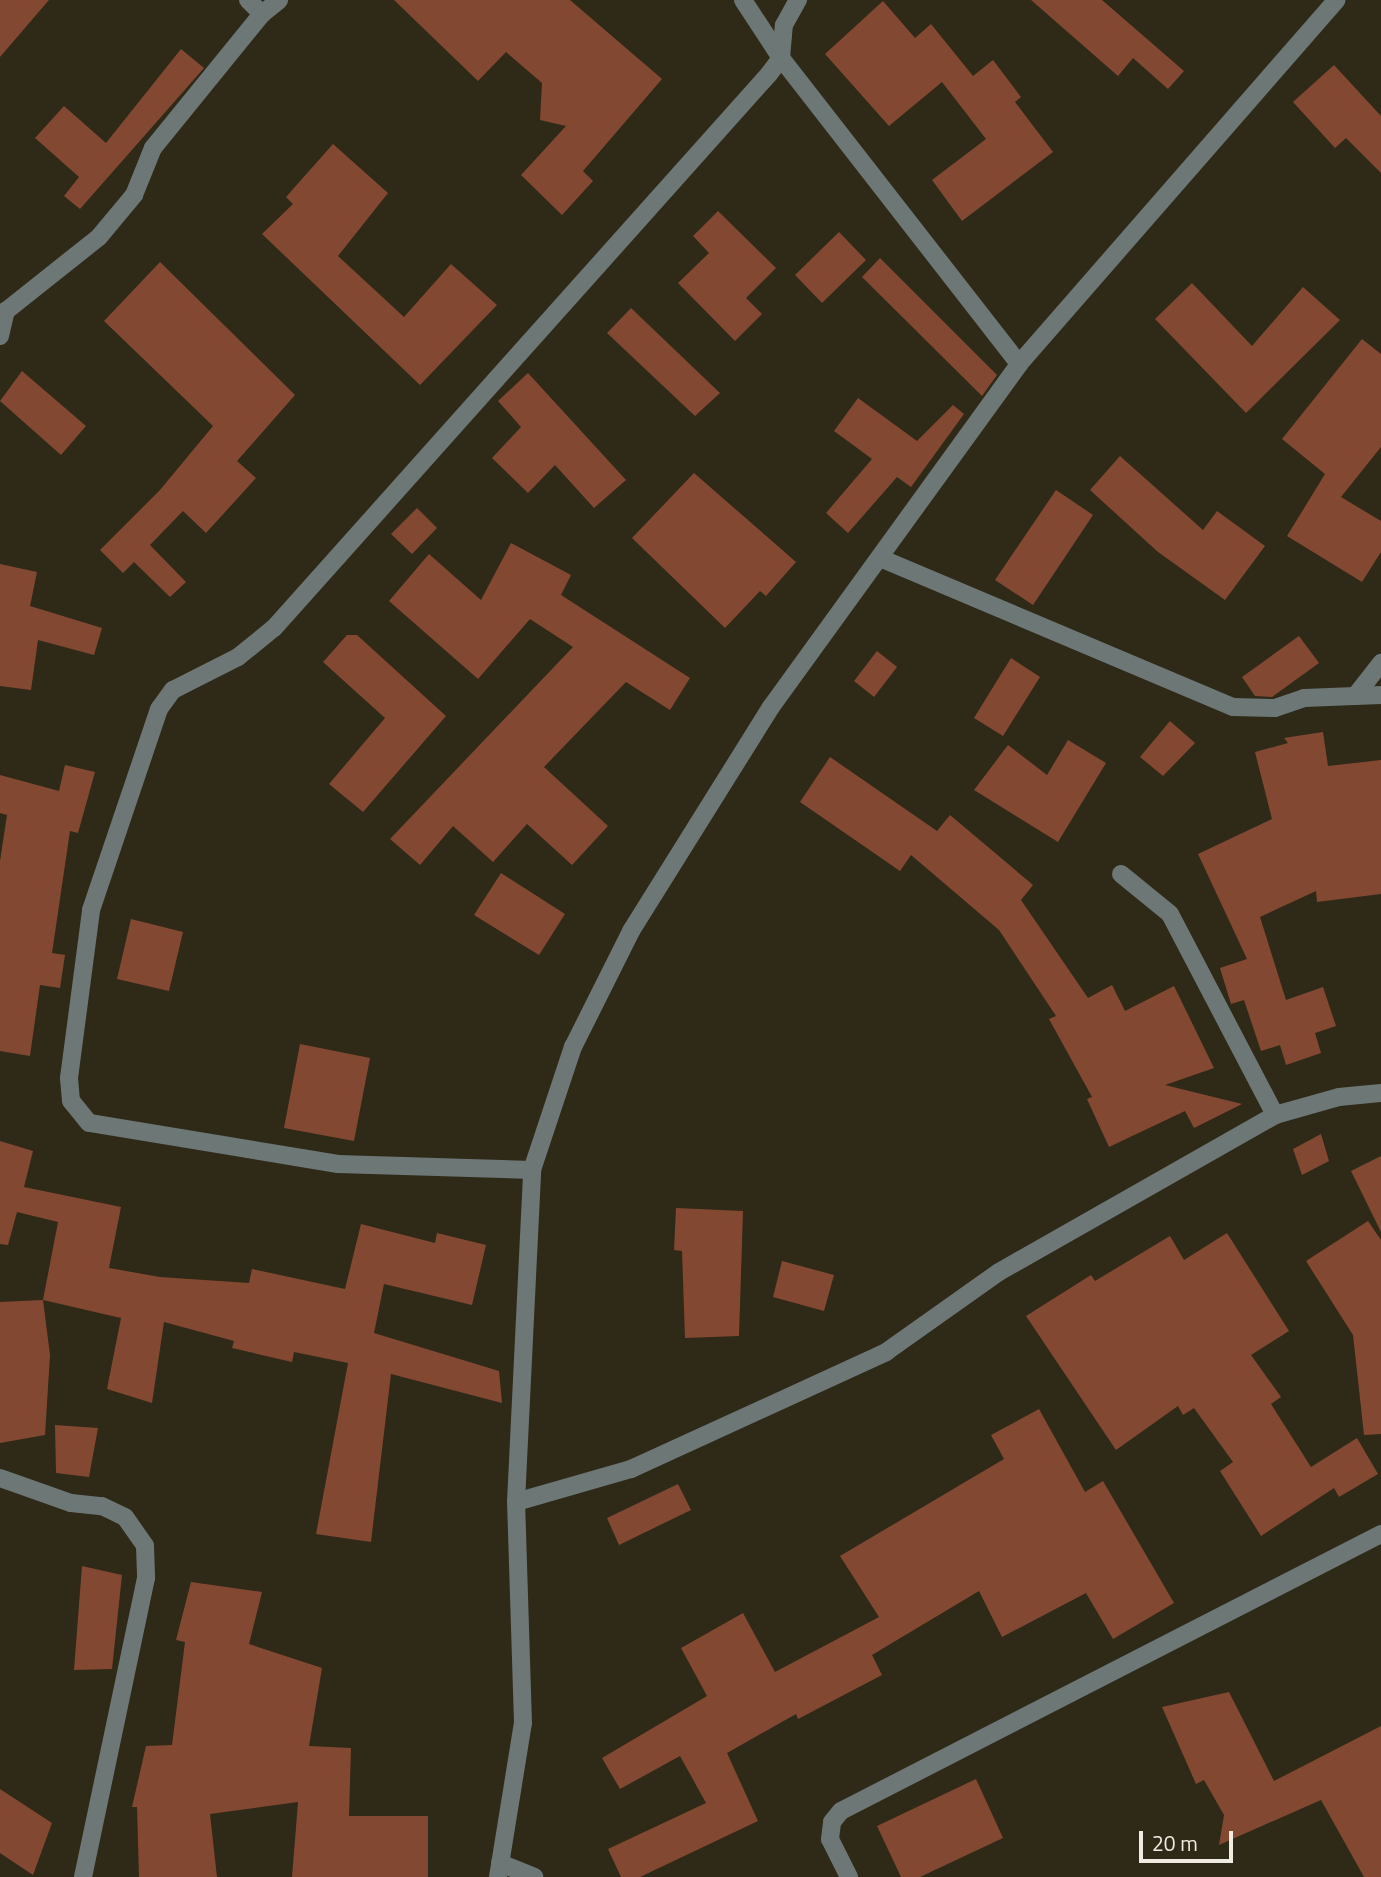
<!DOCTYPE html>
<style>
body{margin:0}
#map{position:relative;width:1381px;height:1877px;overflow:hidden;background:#2f2918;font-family:"Titillium Web",sans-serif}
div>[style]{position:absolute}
.building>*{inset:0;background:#834831}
.minor>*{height:18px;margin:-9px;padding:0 9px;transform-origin:9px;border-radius:9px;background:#6c7776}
span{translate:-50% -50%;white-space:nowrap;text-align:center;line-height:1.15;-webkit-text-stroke:7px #2f2918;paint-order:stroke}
.scale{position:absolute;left:1139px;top:1831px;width:94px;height:32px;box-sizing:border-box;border:4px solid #efebe0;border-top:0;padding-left:9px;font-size:21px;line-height:24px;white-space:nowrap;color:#efebe0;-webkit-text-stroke:5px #2f2918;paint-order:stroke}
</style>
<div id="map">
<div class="building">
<i style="clip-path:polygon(0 0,49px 0,0 57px)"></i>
<i style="clip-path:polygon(394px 0,570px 0,662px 79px,583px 171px,593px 181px,562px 215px,521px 175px,566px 126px,540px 120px,542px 83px,506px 52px,478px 81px)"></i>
<i style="clip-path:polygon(1031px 0,1102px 0,1184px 71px,1168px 89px,1133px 58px,1118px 76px)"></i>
<i style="clip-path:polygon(883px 1px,915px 38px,931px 24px,973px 76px,993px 60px,1021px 97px,1015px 102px,1053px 152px,962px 221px,932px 180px,986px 139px,942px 82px,889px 126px,825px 54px)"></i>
<i style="clip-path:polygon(181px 49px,204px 68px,80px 209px,64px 196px,79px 177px,35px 138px,64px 106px,106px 143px)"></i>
<i style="clip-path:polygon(1334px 65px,1381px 116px,1381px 173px,1346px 138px,1335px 148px,1293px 102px)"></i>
<i style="clip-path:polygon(333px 144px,388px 193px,338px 256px,404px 317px,451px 264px,497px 305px,420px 385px,262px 234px,293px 204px,286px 197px)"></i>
<i style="clip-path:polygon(718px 211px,776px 268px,746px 298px,762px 314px,735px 341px,678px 283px,709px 253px,693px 236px)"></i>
<i style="clip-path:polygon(839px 232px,866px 260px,822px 303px,795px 275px)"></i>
<i style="clip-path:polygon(880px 258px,997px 375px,982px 396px,862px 277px)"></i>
<i style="clip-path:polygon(160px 262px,295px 395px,237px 461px,256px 478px,206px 533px,183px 511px,150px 545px,186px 582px,170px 597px,134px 562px,123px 573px,100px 550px,160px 490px,213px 426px,104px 321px)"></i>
<i style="clip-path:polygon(1192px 283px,1252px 346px,1303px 287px,1340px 320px,1246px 413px,1155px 319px)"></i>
<i style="clip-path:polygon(631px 308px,720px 393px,695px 416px,607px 333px)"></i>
<i style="clip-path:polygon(1362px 339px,1381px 354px,1381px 447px,1341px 497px,1381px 521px,1381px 552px,1362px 582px,1287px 536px,1325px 474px,1282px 439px)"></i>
<i style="clip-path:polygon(22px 371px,86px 426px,61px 455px,0 401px)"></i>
<i style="clip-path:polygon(528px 373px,626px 480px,594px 508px,555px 465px,528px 493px,492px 458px,521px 427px,498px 401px)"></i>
<i style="clip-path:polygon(858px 398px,917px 441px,953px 405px,964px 414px,911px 487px,897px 477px,848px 533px,826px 513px,872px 459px,834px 431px)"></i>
<i style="clip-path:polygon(1120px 456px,1203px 530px,1217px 511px,1265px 546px,1225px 600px,1158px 552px,1090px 490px)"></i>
<i style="clip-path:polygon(694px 473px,796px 562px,766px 596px,760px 591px,725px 628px,632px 538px)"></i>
<i style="clip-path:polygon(1056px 490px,1093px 515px,1033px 605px,995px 580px)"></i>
<i style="clip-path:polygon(417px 508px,437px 528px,412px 554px,391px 534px)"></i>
<i style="clip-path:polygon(511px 543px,571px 575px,561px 595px,690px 678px,670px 710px,626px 682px,544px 767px,608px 826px,572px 865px,527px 824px,493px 862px,453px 826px,420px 865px,390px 839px,573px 647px,530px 619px,478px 679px,389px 601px,429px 554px,481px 600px)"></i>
<i style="clip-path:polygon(0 564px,37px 572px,30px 606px,102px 628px,94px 655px,38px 640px,31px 690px,0 686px)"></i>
<i style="clip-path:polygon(347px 635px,357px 635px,446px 716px,363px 812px,329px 784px,385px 718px,323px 662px)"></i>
<i style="clip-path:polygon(1299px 636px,1319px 663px,1272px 697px,1255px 696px,1242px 677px)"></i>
<i style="clip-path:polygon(877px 651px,897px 667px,874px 697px,854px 681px)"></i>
<i style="clip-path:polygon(1011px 658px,1040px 677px,1003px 736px,974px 718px)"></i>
<i style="clip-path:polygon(1170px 721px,1195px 743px,1163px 776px,1140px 757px)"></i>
<i style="clip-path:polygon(1323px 732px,1328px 766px,1381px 760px,1381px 894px,1317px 902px,1316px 891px,1260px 917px,1286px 1000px,1323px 987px,1336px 1026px,1315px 1033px,1321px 1053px,1286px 1065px,1280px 1045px,1261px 1051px,1244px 1000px,1231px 1004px,1220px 968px,1247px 959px,1198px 854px,1272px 819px,1255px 752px,1288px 743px,1284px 738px)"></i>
<i style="clip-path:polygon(1068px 740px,1106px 763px,1058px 842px,974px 790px,1008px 745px,1047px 775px)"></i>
<i style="clip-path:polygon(830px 757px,937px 831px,950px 815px,1033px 885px,1021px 900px,1088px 998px,1112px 985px,1125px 1011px,1174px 986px,1214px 1068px,1165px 1085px,1242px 1104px,1194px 1128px,1185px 1111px,1109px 1147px,1087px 1099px,1092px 1097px,1049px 1019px,1056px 1016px,999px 930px,911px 855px,900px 871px,800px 802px)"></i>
<i style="clip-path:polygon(65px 765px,95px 772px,78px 833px,70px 831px,52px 953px,65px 955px,60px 988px,40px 985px,30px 1056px,0 1051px,0 861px,7px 815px,0 813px,0 775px,59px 791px)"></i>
<i style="clip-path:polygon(501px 873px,565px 914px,539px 955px,474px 915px)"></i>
<i style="clip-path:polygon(131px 919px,183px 932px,169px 991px,117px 979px)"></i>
<i style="clip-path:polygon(300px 1044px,370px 1058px,354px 1141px,284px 1128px)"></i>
<i style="clip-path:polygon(1321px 1134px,1329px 1161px,1302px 1175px,1293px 1149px)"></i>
<i style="clip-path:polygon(0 1141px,33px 1151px,24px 1187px,121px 1207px,109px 1268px,160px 1277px,249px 1283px,252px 1269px,345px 1289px,361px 1224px,435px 1243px,437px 1233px,486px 1245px,472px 1305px,384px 1284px,374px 1333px,499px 1371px,502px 1403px,391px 1374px,371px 1542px,316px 1534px,348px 1363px,294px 1352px,292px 1362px,232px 1348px,234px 1341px,164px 1322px,152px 1403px,107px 1389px,121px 1318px,43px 1300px,58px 1222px,17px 1212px,8px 1245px,0 1244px)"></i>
<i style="clip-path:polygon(1381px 1156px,1381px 1232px,1351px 1171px)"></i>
<i style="clip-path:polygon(676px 1208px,743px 1211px,739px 1336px,685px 1338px,682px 1251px,674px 1250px)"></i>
<i style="clip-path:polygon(1368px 1221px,1381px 1240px,1381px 1434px,1364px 1435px,1353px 1335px,1306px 1261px)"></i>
<i style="clip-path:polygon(1227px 1233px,1289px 1331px,1251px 1355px,1281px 1397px,1271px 1404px,1311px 1467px,1357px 1438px,1378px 1474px,1339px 1497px,1334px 1488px,1261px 1536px,1220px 1471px,1233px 1462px,1194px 1408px,1183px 1415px,1178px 1406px,1116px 1450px,1026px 1316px,1091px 1275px,1095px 1281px,1170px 1236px,1184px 1260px)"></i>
<i style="clip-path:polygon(782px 1261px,834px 1275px,824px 1311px,773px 1297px)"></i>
<i style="clip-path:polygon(43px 1300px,50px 1355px,45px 1435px,0 1443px,0 1302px)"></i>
<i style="clip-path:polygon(1039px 1409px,1085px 1492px,1103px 1481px,1174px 1603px,1113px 1639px,1086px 1593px,1002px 1637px,979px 1591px,872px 1655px,882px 1675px,798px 1719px,796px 1714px,727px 1753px,758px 1821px,640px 1877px,621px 1877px,608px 1849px,706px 1803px,680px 1756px,620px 1789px,602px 1758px,707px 1696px,681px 1648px,743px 1613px,775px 1672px,879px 1617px,840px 1556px,1004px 1459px,991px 1435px)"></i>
<i style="clip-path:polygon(55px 1425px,98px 1428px,89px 1477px,56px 1473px)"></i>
<i style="clip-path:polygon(678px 1484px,691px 1510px,619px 1545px,607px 1518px)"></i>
<i style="clip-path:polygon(82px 1566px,122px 1575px,112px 1669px,74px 1670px)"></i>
<i style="clip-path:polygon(191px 1582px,262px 1592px,249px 1644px,322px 1668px,309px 1746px,351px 1748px,349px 1816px,428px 1816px,428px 1877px,292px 1877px,298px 1802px,210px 1814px,217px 1877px,139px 1877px,137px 1807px,132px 1807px,146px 1746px,172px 1745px,185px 1642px,176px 1640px)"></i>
<i style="clip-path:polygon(1229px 1692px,1274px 1781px,1381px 1726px,1381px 1877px,1364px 1877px,1321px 1800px,1219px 1845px,1224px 1815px,1204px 1780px,1196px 1784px,1162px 1707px)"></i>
<i style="clip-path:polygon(976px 1779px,1003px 1838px,920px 1877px,901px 1877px,877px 1826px)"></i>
<i style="clip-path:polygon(0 1789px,52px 1823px,33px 1875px,0 1853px)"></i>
</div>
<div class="minor">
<i style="left:248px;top:0;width:20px;rotate:45deg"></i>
<i style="left:743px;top:0;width:69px;rotate:56.8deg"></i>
<i style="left:781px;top:58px;width:388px;rotate:52.1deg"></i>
<i style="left:0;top:336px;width:26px;rotate:-77deg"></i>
<i style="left:6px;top:311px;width:119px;rotate:-38.5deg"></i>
<i style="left:99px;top:237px;width:55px;rotate:-50.2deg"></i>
<i style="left:134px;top:195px;width:51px;rotate:-68deg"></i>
<i style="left:153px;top:148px;width:173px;rotate:-50.9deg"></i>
<i style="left:262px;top:14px;width:22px;rotate:-39deg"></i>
<i style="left:880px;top:558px;width:383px;rotate:22.9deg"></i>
<i style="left:1233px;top:707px;width:42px;rotate:1.4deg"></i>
<i style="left:1275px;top:708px;width:31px;rotate:-19deg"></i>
<i style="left:1304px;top:698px;width:77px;rotate:-2.2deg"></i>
<i style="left:1356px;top:695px;width:41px;rotate:-52deg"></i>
<i style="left:1121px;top:874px;width:63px;rotate:39.2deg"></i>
<i style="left:1170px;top:914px;width:227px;rotate:62.4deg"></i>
<i style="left:532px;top:1170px;width:194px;rotate:-178.2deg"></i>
<i style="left:338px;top:1164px;width:252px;rotate:-170.6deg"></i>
<i style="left:89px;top:1123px;width:28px;rotate:-129deg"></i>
<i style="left:71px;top:1101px;width:23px;rotate:-95deg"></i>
<i style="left:69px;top:1078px;width:169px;rotate:-82.5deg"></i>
<i style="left:91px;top:910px;width:212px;rotate:-71.3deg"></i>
<i style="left:159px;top:709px;width:24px;rotate:-54deg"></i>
<i style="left:173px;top:690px;width:73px;rotate:-26.9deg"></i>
<i style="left:238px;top:657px;width:46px;rotate:-38.9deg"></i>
<i style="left:274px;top:628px;width:743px;rotate:-48.22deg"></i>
<i style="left:769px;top:74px;width:20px;rotate:-53deg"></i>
<i style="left:781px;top:58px;width:33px;rotate:-85deg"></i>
<i style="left:784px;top:25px;width:29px;rotate:-61deg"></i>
<i style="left:0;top:1478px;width:75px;rotate:19.4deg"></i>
<i style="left:71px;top:1503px;width:31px;rotate:6deg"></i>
<i style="left:102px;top:1506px;width:25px;rotate:26deg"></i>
<i style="left:125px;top:1517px;width:35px;rotate:55deg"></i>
<i style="left:145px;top:1546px;width:32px;rotate:88deg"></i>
<i style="left:146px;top:1578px;width:306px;rotate:101.9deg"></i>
<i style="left:516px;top:1502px;width:120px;rotate:-16deg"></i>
<i style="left:631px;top:1469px;width:281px;rotate:-24.6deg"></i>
<i style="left:886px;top:1352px;width:138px;rotate:-35.3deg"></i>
<i style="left:999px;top:1272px;width:318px;rotate:-29.6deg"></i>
<i style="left:1275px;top:1115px;width:66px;rotate:-15.7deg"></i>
<i style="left:1339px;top:1097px;width:42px;rotate:-5.4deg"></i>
<i style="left:500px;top:1863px;width:37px;rotate:22deg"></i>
<i style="left:498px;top:1877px;width:156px;rotate:-80.8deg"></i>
<i style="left:523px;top:1723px;width:221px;rotate:-91.8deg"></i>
<i style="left:516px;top:1502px;width:332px;rotate:-87.2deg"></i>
<i style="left:532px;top:1170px;width:130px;rotate:-71.6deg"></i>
<i style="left:573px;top:1047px;width:130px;rotate:-63.4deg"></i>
<i style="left:631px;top:931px;width:264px;rotate:-58deg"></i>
<i style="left:771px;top:707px;width:423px;rotate:-54.1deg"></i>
<i style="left:1019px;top:364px;width:483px;rotate:-48.9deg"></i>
<i style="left:849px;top:1877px;width:42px;rotate:-116.6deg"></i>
<i style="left:830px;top:1839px;width:17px;rotate:-83deg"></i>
<i style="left:832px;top:1822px;width:14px;rotate:-51deg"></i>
<i style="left:841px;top:1811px;width:607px;rotate:-27.16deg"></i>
</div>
<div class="scale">20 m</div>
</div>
